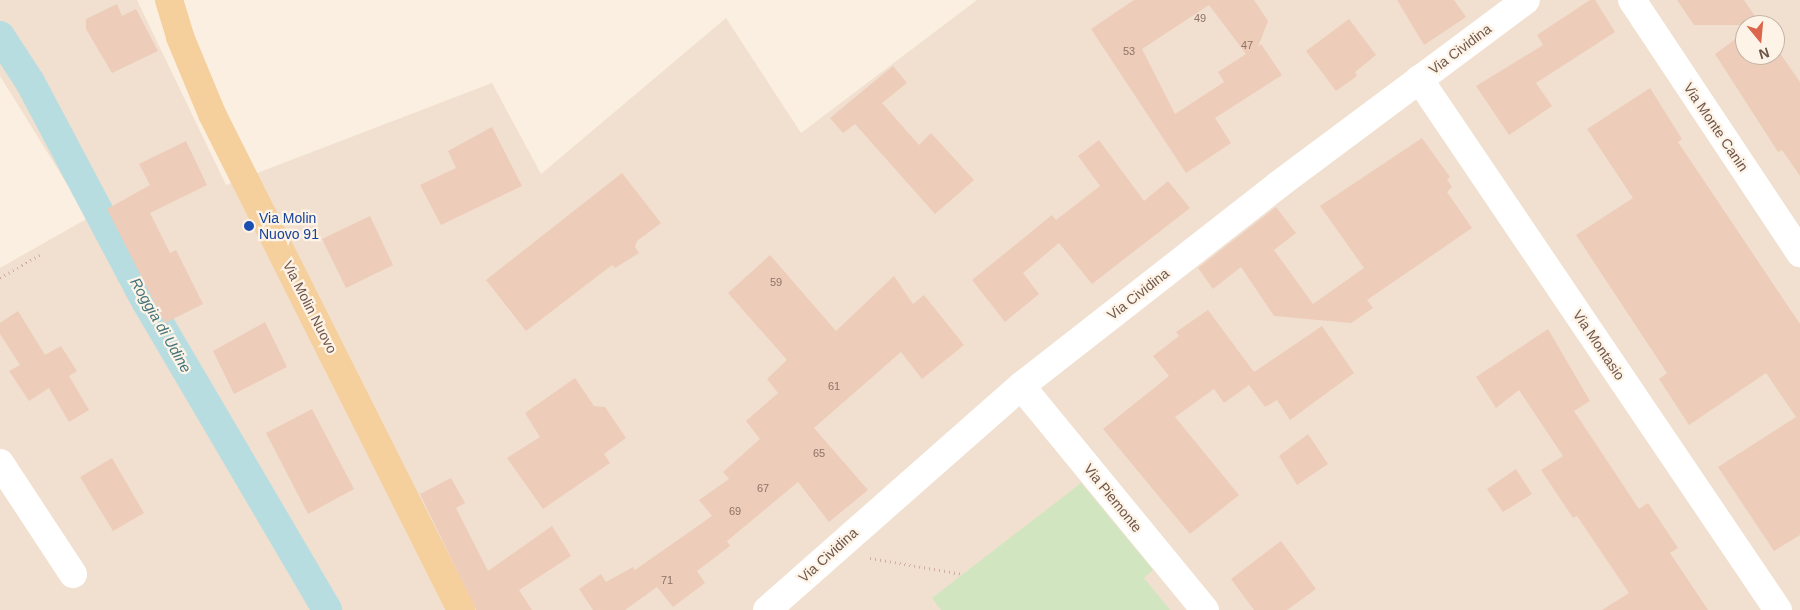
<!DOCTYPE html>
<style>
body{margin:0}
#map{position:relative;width:1800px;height:610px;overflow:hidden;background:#faefe0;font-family:Helvetica,sans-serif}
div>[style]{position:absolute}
.residential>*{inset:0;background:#f1e0cf}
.green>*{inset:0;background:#d1e6c0}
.canal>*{height:30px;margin:-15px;padding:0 15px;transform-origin:15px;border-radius:15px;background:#b7dde1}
.building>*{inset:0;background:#edccba}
.path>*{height:3px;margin-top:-1.5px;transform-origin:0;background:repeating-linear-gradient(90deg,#d1af9e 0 1px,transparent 0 5px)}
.minor>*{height:28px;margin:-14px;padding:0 14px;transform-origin:14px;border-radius:14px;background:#fff}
.major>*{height:28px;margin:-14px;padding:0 14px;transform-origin:14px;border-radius:14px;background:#f5cf9c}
.dots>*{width:14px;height:14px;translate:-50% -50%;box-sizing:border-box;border:2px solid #fdf3e6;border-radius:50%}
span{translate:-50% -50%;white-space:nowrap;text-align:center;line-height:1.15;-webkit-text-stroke:4.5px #fdf3e6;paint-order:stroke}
.number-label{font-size:11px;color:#8e7366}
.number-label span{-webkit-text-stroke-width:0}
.street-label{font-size:14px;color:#6f554a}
.transit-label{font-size:14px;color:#164399}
.left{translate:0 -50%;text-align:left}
.water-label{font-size:15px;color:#43737b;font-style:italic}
.north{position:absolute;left:1735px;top:15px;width:50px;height:50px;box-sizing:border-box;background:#fdf3e6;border:1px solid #c4b4a8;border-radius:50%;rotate:163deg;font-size:14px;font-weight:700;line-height:20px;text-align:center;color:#6f554a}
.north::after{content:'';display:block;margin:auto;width:18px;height:22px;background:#dc664d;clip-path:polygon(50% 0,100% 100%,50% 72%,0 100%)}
</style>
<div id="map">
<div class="residential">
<i style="clip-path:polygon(evenodd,0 0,137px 0,226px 185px,492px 83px,541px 174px,726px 18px,801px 133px,977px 0,1800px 0,1800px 610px,0 610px,0 268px,88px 218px,0 76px,0 0,1745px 25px,1775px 25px,1775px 55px,1745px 55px,1745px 25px)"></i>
</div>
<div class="green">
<i style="clip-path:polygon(1081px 483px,1153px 570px,1144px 578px,1170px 610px,941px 610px,932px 598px)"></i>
</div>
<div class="canal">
<i style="left:0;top:36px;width:55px;rotate:56.9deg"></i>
<i style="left:30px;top:82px;width:248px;rotate:62.1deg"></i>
<i style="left:146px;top:301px;width:358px;rotate:59.6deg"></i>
</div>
<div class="building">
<i style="clip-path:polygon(evenodd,1134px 0,1254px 0,1268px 21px,1258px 47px,1261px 44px,1282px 75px,1215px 118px,1231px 143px,1186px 173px,1091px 29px,1134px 0,1209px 5px,1246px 54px,1218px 72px,1224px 82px,1175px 114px,1142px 49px,1209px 5px)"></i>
<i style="clip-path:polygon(1397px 0,1454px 0,1466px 17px,1424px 45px)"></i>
<i style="clip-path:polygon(1590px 0,1595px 0,1615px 32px,1536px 83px,1552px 106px,1509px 135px,1476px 86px,1543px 45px,1537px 35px)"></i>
<i style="clip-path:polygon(1677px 0,1744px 0,1761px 25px,1694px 25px)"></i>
<i style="clip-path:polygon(117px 4px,122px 16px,136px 9px,158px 51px,112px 73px,86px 29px,86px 19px)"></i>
<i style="clip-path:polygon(1349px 19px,1376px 55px,1355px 72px,1357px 76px,1336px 91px,1306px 51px)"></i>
<i style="clip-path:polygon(1745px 32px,1745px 55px,1775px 55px,1775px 46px,1800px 82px,1800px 176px,1782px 150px,1778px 152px,1715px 54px)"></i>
<i style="clip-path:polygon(893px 66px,907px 83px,882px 103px,919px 145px,931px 133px,974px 180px,935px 214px,855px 124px,843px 133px,830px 118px)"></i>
<i style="clip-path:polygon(1650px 88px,1682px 139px,1678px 142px,1800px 324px,1800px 535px,1774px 551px,1718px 467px,1796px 417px,1766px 373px,1689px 425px,1659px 379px,1667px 373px,1576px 235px,1633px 198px,1587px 129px)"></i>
<i style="clip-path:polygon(492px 127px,522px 186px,441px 225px,420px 185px,456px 168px,448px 151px)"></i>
<i style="clip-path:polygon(1422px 138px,1450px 177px,1447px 179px,1452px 187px,1447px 192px,1472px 228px,1367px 300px,1373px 308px,1351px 323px,1274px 316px,1241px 267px,1213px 289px,1198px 268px,1276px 207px,1296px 233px,1274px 250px,1313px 304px,1364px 268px,1320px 206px)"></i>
<i style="clip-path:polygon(1099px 140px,1144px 201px,1168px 181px,1190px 208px,1092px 284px,1059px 243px,1023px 273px,1039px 294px,1005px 322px,972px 280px,1052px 215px,1056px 220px,1100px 186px,1078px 156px)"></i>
<i style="clip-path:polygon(186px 141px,207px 185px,150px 213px,170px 253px,176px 250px,203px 304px,165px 323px,107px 209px,150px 185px,139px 164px)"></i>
<i style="clip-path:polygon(622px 173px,661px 223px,637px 241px,635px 247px,639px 253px,615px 268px,612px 265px,526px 331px,486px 280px)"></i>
<i style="clip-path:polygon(370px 216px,393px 265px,346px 288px,322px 239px)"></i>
<i style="clip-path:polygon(770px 255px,836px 331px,894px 276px,913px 304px,924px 295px,964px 345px,922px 379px,901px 352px,814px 428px,868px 490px,829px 522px,798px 482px,727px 541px,730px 546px,697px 571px,705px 583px,673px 607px,657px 587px,625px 610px,593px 610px,579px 589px,601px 574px,606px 582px,633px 567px,635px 570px,712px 516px,699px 500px,729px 479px,723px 472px,760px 439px,746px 421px,778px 393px,767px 379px,787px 360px,728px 293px)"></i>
<i style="clip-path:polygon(1208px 310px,1254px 372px,1322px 326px,1354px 373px,1290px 420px,1277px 400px,1265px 407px,1249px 385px,1224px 403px,1214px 389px,1175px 417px,1239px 495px,1190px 534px,1103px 429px,1169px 376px,1153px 356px,1179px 336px,1176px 332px)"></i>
<i style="clip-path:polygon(18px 311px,45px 355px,61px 346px,77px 371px,69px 376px,89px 410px,69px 422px,49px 388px,29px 401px,9px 371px,20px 365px,0 334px,0 323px)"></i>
<i style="clip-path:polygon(265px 322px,287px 367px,234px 394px,213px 351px)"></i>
<i style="clip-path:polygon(1548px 329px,1590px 401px,1574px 411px,1639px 509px,1648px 503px,1678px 548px,1670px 553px,1708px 610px,1602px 610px,1629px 593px,1577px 516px,1573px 518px,1541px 470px,1563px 456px,1519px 390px,1496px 408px,1476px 377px)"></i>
<i style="clip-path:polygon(575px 378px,594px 406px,605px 407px,626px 438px,604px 454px,610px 463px,543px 509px,507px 458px,540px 437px,525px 413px)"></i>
<i style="clip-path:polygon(312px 409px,354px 489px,308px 514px,266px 433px)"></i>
<i style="clip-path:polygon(1308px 434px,1328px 464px,1297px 485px,1279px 456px)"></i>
<i style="clip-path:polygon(112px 458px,144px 513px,113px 531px,80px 477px)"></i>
<i style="clip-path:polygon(1516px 469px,1532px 494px,1503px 512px,1487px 489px)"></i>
<i style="clip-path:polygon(451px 478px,465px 503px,456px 508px,488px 571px,552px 526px,571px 556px,519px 590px,532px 610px,476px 610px,420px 494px)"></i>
<i style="clip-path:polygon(1281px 541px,1316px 589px,1287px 610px,1254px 610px,1231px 579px)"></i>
</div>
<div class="path">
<i style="left:0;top:278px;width:48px;rotate:-30.3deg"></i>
<i style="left:870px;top:558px;width:94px;rotate:9.8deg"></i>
</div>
<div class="minor">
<i style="left:1632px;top:0;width:304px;rotate:56.4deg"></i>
<i style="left:1419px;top:79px;width:641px;rotate:55.94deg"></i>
<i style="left:1021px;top:386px;width:290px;rotate:50.6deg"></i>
<i style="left:0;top:463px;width:133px;rotate:56.7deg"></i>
<i style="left:767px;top:610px;width:339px;rotate:-41.4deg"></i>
<i style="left:1021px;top:386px;width:326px;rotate:-38deg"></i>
<i style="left:1278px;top:185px;width:309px;rotate:-36.7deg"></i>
</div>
<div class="major">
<i style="left:169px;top:0;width:39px;rotate:73deg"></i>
<i style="left:180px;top:37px;width:83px;rotate:67.4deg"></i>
<i style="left:212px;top:114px;width:555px;rotate:63.34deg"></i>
</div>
<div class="dots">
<i style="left:249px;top:226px;background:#1a4fb4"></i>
</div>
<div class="number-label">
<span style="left:1200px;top:18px">49</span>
<span style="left:1247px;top:45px">47</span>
<span style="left:1129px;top:51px">53</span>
<span style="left:776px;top:282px">59</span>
<span style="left:834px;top:386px">61</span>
<span style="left:819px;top:453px">65</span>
<span style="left:763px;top:488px">67</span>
<span style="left:735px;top:511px">69</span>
<span style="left:667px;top:580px">71</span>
</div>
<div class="street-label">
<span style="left:1460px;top:49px;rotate:-37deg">Via Cividina</span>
<span style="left:1716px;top:127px;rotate:56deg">Via Monte Canin</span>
<span style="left:1138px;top:294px;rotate:-38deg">Via Cividina</span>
<span style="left:310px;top:307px;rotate:63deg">Via Molin Nuovo</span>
<span style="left:1599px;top:345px;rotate:56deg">Via Montasio</span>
<span style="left:1113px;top:498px;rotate:51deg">Via Piemonte</span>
<span style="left:828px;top:555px;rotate:-42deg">Via Cividina</span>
</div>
<div class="transit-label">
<span class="left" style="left:259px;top:226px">Via Molin<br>Nuovo 91</span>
</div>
<div class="water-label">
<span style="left:161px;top:325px;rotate:60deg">Roggia di Udine</span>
</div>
<div class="north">N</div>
</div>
